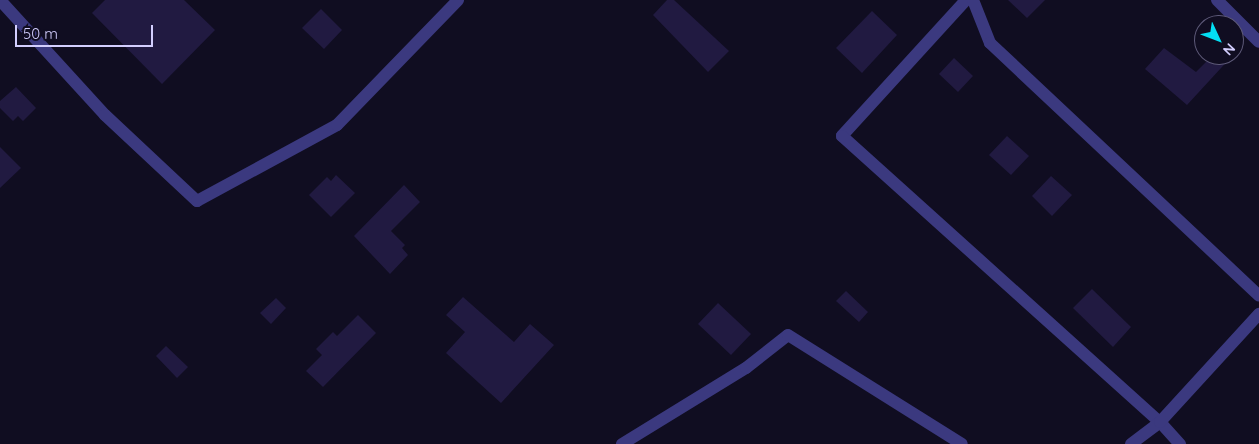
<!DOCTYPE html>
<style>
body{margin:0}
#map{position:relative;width:1259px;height:444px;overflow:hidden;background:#100d21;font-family:Quicksand,sans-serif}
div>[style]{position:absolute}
.building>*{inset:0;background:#211a41}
.minor>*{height:12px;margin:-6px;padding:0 6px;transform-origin:6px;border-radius:6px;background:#3b397f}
span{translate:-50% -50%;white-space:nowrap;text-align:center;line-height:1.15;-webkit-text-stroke:4px #100d21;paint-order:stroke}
.north{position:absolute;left:1194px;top:15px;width:50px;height:50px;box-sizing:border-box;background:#100d21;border:1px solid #5e5a79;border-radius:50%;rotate:133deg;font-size:14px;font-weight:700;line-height:20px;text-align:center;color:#d3cefe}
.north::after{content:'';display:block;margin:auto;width:18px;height:22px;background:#03dff4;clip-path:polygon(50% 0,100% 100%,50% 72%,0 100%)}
.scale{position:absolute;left:15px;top:25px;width:138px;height:22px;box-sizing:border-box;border:2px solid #d3cefe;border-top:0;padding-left:6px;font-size:15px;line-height:18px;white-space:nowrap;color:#d3cefe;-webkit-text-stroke:4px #100d21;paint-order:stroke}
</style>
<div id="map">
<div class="building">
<i style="clip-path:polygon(105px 0,184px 0,215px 30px,162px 84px,92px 13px)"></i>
<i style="clip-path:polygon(667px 0,674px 0,729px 51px,708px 72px,653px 15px)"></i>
<i style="clip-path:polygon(1008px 0,1045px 0,1027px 18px)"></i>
<i style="clip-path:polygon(321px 9px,342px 30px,324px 49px,302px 28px)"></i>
<i style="clip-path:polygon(872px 11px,897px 35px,862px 73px,836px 48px)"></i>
<i style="clip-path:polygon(1164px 48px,1196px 72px,1213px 55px,1233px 55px,1187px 105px,1145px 69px)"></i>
<i style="clip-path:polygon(954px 58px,973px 76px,958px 92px,939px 74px)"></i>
<i style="clip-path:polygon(16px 87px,36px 108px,23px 121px,18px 116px,13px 121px,0 108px,0 101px)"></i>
<i style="clip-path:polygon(1007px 136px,1029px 156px,1011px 175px,989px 155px)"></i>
<i style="clip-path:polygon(0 147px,21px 168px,0 188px)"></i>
<i style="clip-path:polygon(336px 175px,355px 193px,331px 217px,309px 195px,327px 177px,331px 181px)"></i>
<i style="clip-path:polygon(1051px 176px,1072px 195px,1052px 216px,1032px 196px)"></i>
<i style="clip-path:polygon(404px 185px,420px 202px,391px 231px,405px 245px,402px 248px,408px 255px,390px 274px,354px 236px)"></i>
<i style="clip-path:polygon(1092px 289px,1131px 327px,1113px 347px,1073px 308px)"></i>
<i style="clip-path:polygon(846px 291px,868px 312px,859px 322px,836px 301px)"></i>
<i style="clip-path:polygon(463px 297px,514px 342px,530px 324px,554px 345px,501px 403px,446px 353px,465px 332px,446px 315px)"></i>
<i style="clip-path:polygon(276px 298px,286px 308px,271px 324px,260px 313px)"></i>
<i style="clip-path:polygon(718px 303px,751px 334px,731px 355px,698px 324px)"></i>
<i style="clip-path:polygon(358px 315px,376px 333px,323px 387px,306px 371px,322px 355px,316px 349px,333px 332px,337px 336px)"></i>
<i style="clip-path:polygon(166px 346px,188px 367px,177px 378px,156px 356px)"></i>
</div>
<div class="minor">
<i style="left:0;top:0;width:156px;rotate:47.6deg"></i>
<i style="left:105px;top:115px;width:126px;rotate:43.1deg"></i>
<i style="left:197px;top:201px;width:159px;rotate:-28.5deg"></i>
<i style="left:337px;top:125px;width:174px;rotate:-45.9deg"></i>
<i style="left:966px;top:0;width:184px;rotate:132.4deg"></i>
<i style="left:842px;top:136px;width:428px;rotate:42deg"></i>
<i style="left:1160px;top:422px;width:30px;rotate:48deg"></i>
<i style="left:973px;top:0;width:46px;rotate:68.4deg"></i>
<i style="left:990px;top:43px;width:369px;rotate:43.2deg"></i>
<i style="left:1217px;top:0;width:59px;rotate:45deg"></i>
<i style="left:622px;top:444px;width:145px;rotate:-31.5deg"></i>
<i style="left:746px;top:368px;width:53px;rotate:-38.2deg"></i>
<i style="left:788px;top:335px;width:205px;rotate:32.1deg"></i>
<i style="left:1131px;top:444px;width:36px;rotate:-37deg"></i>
<i style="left:1160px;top:422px;width:147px;rotate:-47.5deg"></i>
</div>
<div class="north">N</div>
<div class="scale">50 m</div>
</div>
